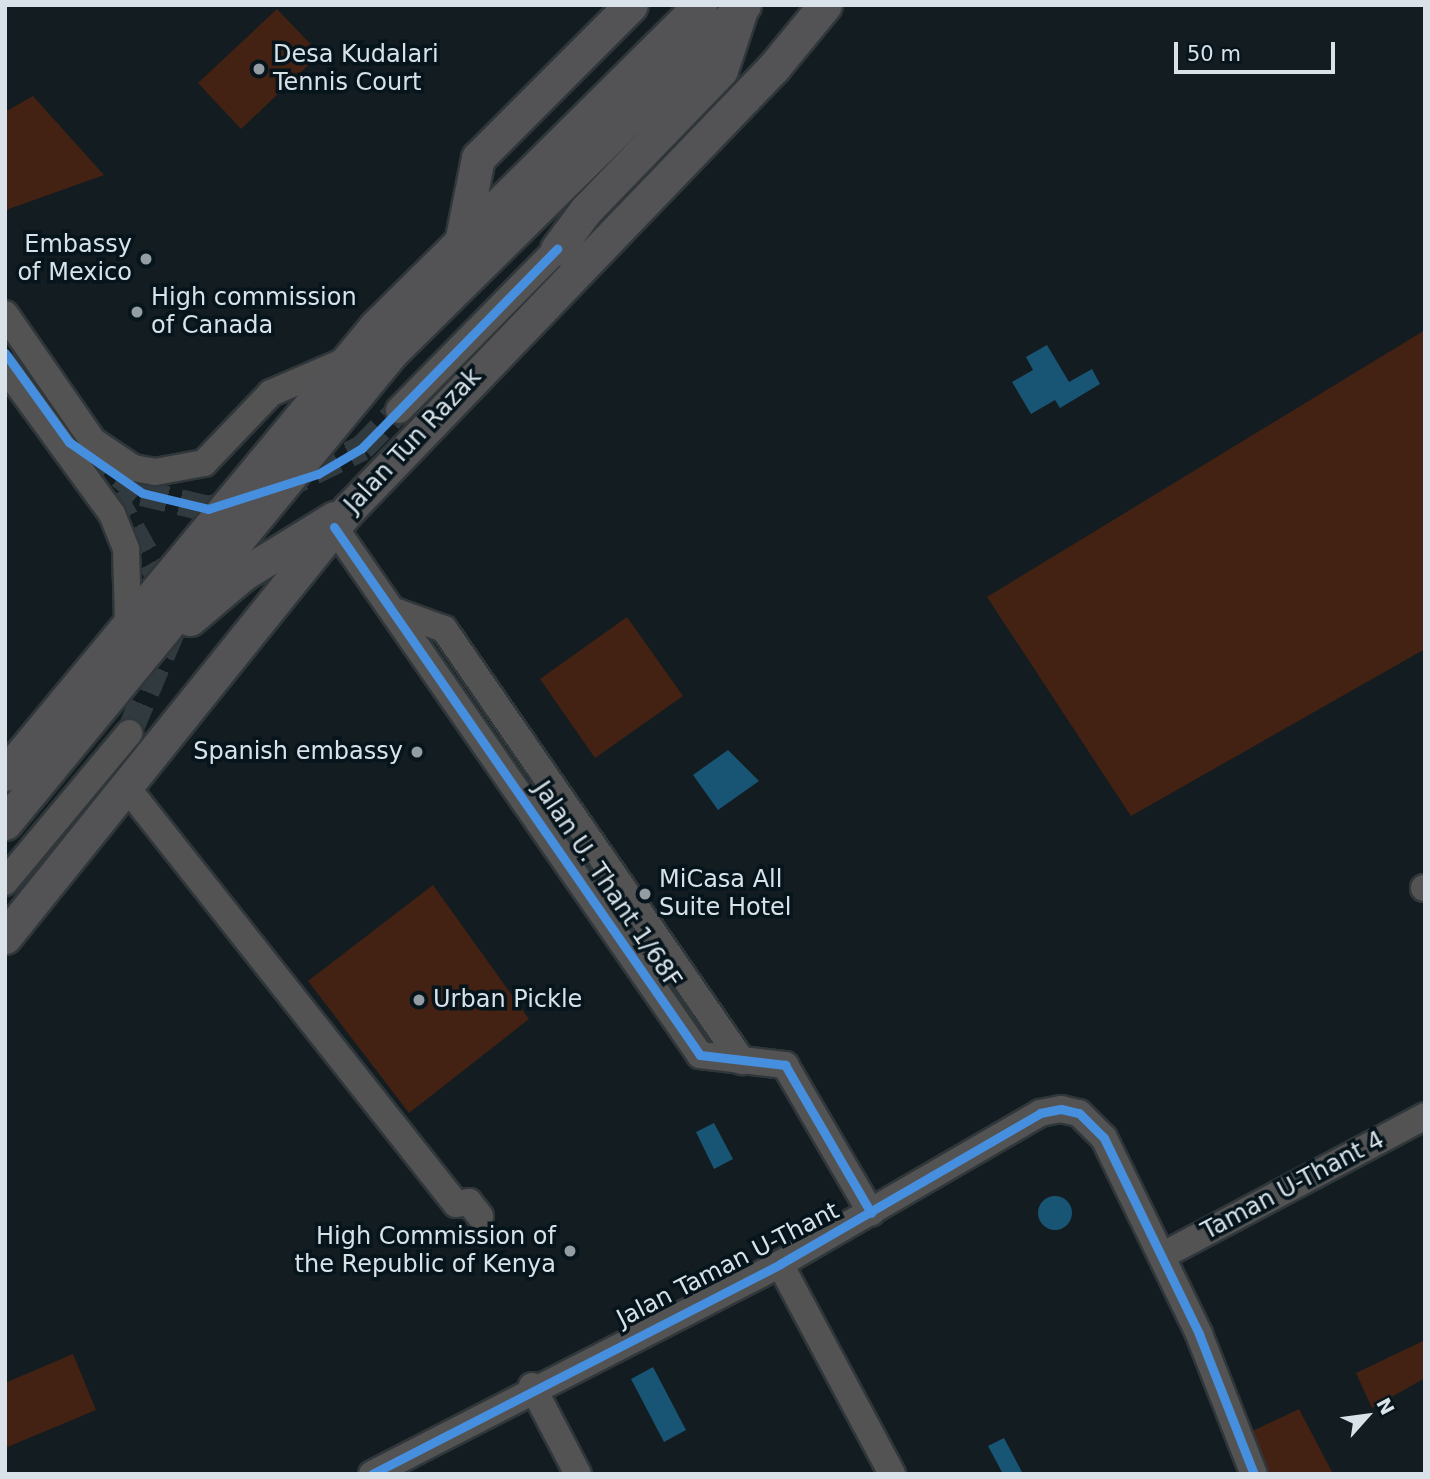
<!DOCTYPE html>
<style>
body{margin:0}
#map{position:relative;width:1430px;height:1479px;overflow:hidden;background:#131c20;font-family:"DejaVu Sans",sans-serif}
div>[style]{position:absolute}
.green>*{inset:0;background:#442213}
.water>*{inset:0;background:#185574}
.round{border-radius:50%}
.minor-tunnel>*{height:26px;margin-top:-13px;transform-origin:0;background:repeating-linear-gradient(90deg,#313a3e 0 26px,transparent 0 39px)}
.roads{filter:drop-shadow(2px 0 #30373b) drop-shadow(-2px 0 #30373b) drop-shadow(0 2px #30373b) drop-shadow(0 -2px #30373b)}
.minor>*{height:26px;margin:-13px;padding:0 13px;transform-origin:13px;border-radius:13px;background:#545353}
.major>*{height:33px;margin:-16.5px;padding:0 16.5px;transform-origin:16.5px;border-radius:16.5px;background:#535355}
.cycleway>*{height:9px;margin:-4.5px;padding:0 4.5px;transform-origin:4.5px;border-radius:4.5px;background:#468fdf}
.dots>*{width:19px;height:19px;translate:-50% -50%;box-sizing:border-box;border:4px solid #06141c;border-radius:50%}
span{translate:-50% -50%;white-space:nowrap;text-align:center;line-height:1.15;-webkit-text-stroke:7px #06141c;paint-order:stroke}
.poi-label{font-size:24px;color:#d9e2e8}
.left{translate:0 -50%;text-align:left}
.right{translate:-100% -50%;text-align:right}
.street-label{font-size:24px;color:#d9e2e8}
.frame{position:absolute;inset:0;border:7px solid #d9e2e8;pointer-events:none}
.north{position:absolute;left:1332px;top:1381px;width:70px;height:70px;-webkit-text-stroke:5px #06141c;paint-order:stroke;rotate:62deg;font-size:19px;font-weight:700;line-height:28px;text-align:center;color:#d9e2e8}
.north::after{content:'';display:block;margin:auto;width:24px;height:32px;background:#d9e2e8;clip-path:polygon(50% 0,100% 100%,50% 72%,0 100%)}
.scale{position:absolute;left:1174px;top:42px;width:161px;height:32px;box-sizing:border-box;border:4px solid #d9e2e8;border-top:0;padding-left:9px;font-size:21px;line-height:24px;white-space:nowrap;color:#d9e2e8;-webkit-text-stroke:5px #06141c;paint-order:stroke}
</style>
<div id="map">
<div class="green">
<i style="clip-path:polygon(277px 9px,320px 54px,241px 129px,198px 83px)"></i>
<i style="clip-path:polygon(33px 96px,104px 175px,6px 210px,5px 112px)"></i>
<i style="clip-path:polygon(1425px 330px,1425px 649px,1131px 816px,987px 597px)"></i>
<i style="clip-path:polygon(627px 617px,683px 696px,595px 758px,540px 679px)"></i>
<i style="clip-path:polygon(433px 885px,529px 1019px,409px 1113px,308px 981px)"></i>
<i style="clip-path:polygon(1425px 1340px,1425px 1378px,1372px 1408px,1356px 1373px)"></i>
<i style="clip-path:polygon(73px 1354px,96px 1410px,5px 1448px,5px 1383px)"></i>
<i style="clip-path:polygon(1299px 1409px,1333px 1474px,1266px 1474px,1248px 1433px)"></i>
</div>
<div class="water">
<i style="clip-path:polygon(1047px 345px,1069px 382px,1092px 369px,1100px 384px,1060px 408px,1055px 400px,1031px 414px,1012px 382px,1033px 370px,1026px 357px)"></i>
<i style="clip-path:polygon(728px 750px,759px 781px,718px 810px,693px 775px)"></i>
<i style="clip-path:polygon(714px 1123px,733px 1159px,714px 1169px,696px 1132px)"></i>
<i class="round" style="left:1038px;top:1196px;width:34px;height:34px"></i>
<i style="clip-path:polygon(653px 1367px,686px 1430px,664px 1442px,631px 1379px)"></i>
<i style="clip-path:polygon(1004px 1438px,1023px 1474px,1003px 1474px,988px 1446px)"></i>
</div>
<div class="minor-tunnel">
<i style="left:59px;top:427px;width:106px;rotate:38.5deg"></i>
<i style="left:142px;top:493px;width:68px;rotate:13.6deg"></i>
<i style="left:208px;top:509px;width:32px;rotate:-16deg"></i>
<i style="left:279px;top:489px;width:93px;rotate:-26.3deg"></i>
<i style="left:362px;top:448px;width:53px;rotate:-45.8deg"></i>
<i style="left:113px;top:495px;width:96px;rotate:60.8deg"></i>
<i style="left:160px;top:579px;width:54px;rotate:77.2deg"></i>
<i style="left:172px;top:632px;width:110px;rotate:113.1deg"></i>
</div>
<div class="roads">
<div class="minor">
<i style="left:5px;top:314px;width:155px;rotate:55.3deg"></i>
<i style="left:93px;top:441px;width:48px;rotate:34deg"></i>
<i style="left:133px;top:468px;width:22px;rotate:10deg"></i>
<i style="left:155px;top:472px;width:50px;rotate:-10.4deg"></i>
<i style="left:204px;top:463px;width:97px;rotate:-46.3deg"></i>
<i style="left:271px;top:393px;width:81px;rotate:-23.4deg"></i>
<i style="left:5px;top:367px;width:182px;rotate:53.9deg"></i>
<i style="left:112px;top:514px;width:38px;rotate:68deg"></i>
<i style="left:126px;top:549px;width:71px;rotate:88.4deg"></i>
<i style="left:399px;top:410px;width:226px;rotate:-45.5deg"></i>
<i style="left:334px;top:527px;width:642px;rotate:55.27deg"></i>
<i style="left:700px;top:1055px;width:86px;rotate:6.7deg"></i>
<i style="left:785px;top:1065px;width:171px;rotate:59.8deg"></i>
<i style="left:397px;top:612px;width:50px;rotate:19.9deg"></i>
<i style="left:444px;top:629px;width:525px;rotate:55.4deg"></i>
<i style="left:128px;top:789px;width:529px;rotate:51.68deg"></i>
<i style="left:456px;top:1204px;width:13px;rotate:-9deg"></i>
<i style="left:469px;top:1202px;width:18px;rotate:52deg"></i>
<i style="left:5px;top:882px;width:194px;rotate:-50.2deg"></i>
<i style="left:1424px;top:888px;width:1px"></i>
<i style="left:1162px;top:1256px;width:298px;rotate:-28deg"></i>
<i style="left:780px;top:1264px;width:238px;rotate:61.9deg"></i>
<i style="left:532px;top:1386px;width:99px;rotate:62.4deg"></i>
<i style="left:372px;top:1474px;width:459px;rotate:-27.2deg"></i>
<i style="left:780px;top:1264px;width:301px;rotate:-30.1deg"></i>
<i style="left:1040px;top:1113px;width:21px;rotate:-11deg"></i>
<i style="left:1061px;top:1109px;width:18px;rotate:13deg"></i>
<i style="left:1079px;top:1113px;width:35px;rotate:45deg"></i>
<i style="left:1104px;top:1138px;width:218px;rotate:64.1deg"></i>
<i style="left:1199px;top:1334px;width:150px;rotate:68.6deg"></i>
</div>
<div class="major">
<i style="left:462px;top:238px;width:82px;rotate:-78.7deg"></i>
<i style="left:478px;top:158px;width:216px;rotate:-45deg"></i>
<i style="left:557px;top:249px;width:49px;rotate:-53.4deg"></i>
<i style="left:586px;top:210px;width:194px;rotate:-46deg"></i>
<i style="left:721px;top:70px;width:66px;rotate:-71.6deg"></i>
<i style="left:190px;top:619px;width:70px;rotate:-40.3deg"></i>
<i style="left:243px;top:574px;width:107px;rotate:-31.6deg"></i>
<i style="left:5px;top:774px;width:582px;rotate:-50.37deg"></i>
<i style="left:376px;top:326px;width:456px;rotate:-44.7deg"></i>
<i style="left:5px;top:823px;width:608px;rotate:-50.6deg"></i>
<i style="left:391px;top:353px;width:496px;rotate:-44.6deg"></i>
<i style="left:5px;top:937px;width:548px;rotate:-51.23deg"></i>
<i style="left:348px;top:510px;width:615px;rotate:-46.12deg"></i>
<i style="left:774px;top:67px;width:80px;rotate:-50.6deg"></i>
</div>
</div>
<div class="cycleway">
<i style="left:5px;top:353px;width:110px;rotate:54.3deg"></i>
<i style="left:69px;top:442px;width:89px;rotate:34.9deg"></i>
<i style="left:142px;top:493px;width:68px;rotate:13.6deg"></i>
<i style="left:208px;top:509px;width:115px;rotate:-17.7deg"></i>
<i style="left:318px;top:474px;width:51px;rotate:-30.6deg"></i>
<i style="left:362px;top:448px;width:279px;rotate:-45.6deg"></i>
<i style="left:334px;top:527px;width:642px;rotate:55.27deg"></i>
<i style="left:700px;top:1055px;width:86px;rotate:6.7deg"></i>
<i style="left:785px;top:1065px;width:171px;rotate:59.8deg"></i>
<i style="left:372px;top:1474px;width:459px;rotate:-27.2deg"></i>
<i style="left:780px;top:1264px;width:301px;rotate:-30.1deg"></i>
<i style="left:1040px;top:1113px;width:21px;rotate:-11deg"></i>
<i style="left:1061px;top:1109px;width:18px;rotate:13deg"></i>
<i style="left:1079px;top:1113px;width:35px;rotate:45deg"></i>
<i style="left:1104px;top:1138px;width:218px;rotate:64.1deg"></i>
<i style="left:1199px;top:1334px;width:150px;rotate:68.6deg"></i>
</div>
<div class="dots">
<i style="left:259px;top:69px;background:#949da2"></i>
<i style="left:146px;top:259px;background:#949da2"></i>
<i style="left:137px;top:312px;background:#949da2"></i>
<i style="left:417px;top:752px;background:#949da2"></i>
<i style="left:645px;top:894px;background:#949da2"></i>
<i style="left:419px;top:1000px;background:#949da2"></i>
<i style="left:570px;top:1251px;background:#949da2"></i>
</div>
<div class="poi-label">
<span class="left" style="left:273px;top:69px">Desa Kudalari<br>Tennis Court</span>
<span class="right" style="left:132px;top:259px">Embassy<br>of Mexico</span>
<span class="left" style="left:151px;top:312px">High commission<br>of Canada</span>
<span class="right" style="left:403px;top:752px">Spanish embassy</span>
<span class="left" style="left:659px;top:894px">MiCasa All<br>Suite Hotel</span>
<span class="left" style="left:433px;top:1000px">Urban Pickle</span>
<span class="right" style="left:556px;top:1251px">High Commission of<br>the Republic of Kenya</span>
</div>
<div class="street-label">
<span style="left:413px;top:441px;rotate:-47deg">Jalan Tun Razak</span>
<span style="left:607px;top:885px;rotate:56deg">Jalan U. Thant 1/68F</span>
<span style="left:1293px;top:1186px;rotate:-28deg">Taman U-Thant 4</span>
<span style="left:728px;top:1265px;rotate:-27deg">Jalan Taman U-Thant</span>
</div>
<div class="frame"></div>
<div class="north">N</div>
<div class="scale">50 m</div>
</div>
